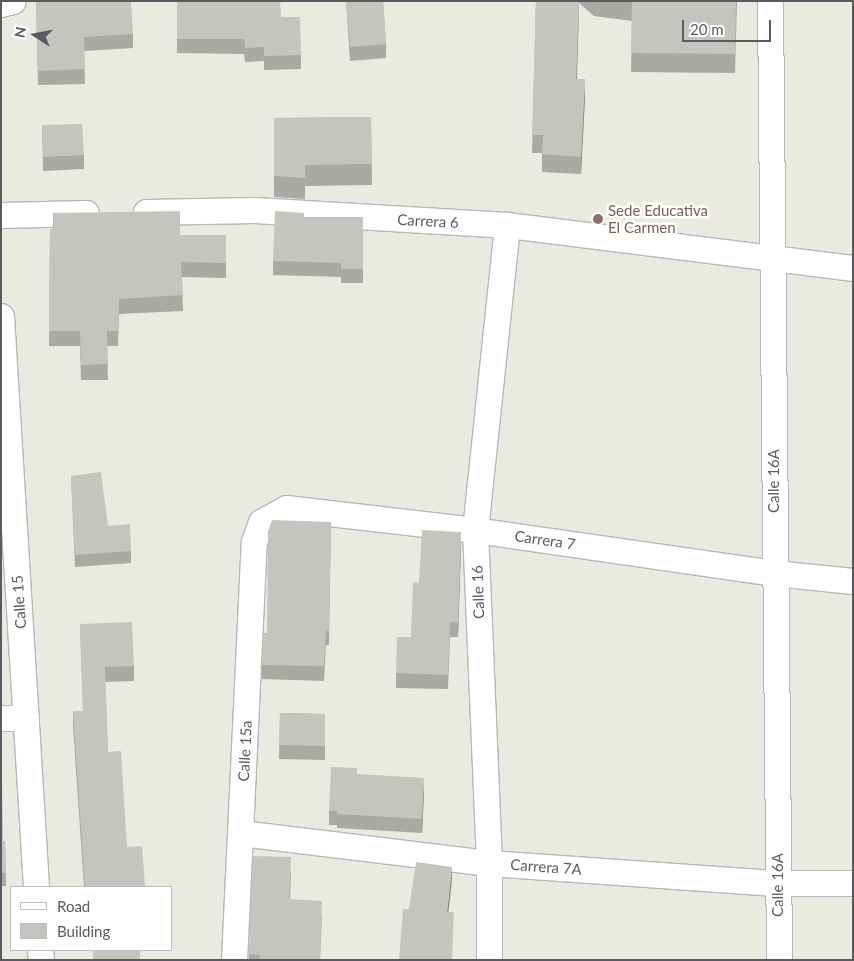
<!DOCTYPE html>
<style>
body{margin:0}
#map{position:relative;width:854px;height:961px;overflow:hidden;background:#eaeae1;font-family:Lato,sans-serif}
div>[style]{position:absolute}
.roads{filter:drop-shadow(1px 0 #b6b7bc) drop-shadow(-1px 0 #b6b7bc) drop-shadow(0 1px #b6b7bc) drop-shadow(0 -1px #b6b7bc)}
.street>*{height:25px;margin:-12.5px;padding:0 12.5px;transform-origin:12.5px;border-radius:12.5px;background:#fff}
.wall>*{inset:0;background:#aaa9a3}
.shaded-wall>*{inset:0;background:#8b8985}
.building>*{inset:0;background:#c6c4be}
.dots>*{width:14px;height:14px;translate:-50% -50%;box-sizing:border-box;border:2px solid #fff;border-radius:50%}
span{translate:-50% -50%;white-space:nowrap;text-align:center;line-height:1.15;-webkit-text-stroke:5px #fff;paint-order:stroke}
.education-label{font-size:15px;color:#785e54}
.left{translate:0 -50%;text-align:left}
.street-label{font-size:15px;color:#595b60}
.frame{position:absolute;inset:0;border:2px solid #595b60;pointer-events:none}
.legend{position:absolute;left:10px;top:886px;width:162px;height:65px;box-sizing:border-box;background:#fff;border:1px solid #bdbdbf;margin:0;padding:6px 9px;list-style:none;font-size:15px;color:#595b60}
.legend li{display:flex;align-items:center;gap:10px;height:25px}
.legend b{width:25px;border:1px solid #bdbdbf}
.north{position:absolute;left:10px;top:10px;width:50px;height:50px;-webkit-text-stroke:4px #fff;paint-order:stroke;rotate:281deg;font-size:14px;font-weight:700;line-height:20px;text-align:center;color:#595b60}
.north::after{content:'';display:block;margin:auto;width:18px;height:22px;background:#595b60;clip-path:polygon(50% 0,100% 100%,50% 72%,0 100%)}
.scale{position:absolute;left:682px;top:20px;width:89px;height:22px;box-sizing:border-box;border:2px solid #595b60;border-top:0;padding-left:6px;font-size:15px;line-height:18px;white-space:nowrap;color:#595b60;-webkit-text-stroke:4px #fff;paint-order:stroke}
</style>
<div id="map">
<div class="roads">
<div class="street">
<i style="left:770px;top:1px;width:959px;rotate:89.46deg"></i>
<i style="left:1px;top:4px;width:12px;rotate:-14deg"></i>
<i style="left:146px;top:212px;width:109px;rotate:-1.1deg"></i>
<i style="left:255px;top:210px;width:252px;rotate:3.4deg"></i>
<i style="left:507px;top:225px;width:349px;rotate:7.1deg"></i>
<i style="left:1px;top:215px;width:85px;rotate:-1.3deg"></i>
<i style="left:1px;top:316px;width:572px;rotate:86.49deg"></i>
<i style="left:1px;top:718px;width:25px"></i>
<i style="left:241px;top:833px;width:250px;rotate:6.9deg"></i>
<i style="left:489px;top:863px;width:290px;rotate:4deg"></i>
<i style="left:778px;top:883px;width:75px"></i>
<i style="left:40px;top:950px;width:10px;rotate:84deg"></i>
<i style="left:234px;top:960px;width:418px;rotate:-87.3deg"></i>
<i style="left:254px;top:542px;width:21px;rotate:-71deg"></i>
<i style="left:261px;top:522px;width:29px;rotate:-29deg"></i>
<i style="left:286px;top:508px;width:190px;rotate:6.6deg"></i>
<i style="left:475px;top:530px;width:303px;rotate:8.2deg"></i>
<i style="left:775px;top:573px;width:78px;rotate:5.9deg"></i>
<i style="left:489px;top:960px;width:97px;rotate:-90deg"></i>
<i style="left:489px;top:863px;width:333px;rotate:-92.4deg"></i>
<i style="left:475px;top:530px;width:307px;rotate:-84deg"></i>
</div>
</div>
<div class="wall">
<i style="clip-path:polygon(36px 1px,133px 34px,133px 48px,84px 51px,85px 84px,38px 85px)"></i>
<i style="clip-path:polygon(177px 1px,281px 17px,301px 55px,301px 69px,264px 70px,264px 61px,245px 62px,244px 54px,177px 53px)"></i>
<i style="clip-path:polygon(346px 1px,383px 1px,386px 44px,386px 58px,350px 61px)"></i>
<i style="clip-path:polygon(536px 1px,737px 1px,735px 73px,631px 72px,632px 21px,594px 16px,579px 3px,577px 79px,585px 97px,581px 174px,542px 172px,542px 153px,532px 153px)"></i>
<i style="clip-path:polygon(371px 117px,372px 185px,305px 186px,305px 199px,274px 197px,274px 118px)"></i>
<i style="clip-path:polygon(42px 125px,84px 155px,84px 169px,43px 171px)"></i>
<i style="clip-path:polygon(53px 213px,180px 235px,226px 235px,226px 278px,182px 277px,183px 311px,119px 314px,118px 346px,107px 346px,108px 380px,81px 380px,80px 346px,49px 346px,50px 229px,53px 229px)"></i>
<i style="clip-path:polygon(304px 217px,363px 217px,363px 283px,341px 283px,341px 277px,273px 275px,273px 261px)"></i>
<i style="clip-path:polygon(71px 476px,108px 526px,131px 551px,131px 563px,75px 567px)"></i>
<i style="clip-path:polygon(331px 522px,329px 645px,326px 645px,324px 681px,262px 679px,262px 665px,267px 633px)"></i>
<i style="clip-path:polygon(461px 546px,458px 637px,450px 637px,448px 689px,396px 688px,396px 673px,411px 637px,419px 583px)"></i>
<i style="clip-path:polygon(80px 624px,134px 666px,134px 681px,105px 682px,108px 752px,127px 847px,145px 886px,149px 887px,84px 887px,73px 727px,73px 711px,83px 711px)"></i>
<i style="clip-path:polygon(280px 713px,325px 714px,325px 760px,279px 759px)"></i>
<i style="clip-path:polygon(357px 774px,424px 792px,422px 833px,337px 828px,337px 825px,329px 825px,329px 811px)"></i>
<i style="clip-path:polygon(1px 781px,3px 841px,5px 841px,6px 886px,1px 886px)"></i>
<i style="clip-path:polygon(253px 856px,291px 873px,290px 899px,322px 916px,320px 960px,249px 960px)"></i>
</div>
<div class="shaded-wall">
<i style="clip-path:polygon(579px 1px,579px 9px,576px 96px,576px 79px)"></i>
<i style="clip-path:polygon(585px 79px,585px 97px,581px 174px,581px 157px)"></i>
<i style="clip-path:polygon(461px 532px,461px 546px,458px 637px,458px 623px)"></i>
<i style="clip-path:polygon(424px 778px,424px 792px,422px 833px,422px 819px)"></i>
<i style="clip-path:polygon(452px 867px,452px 880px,447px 925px,447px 912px)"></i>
</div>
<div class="building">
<i style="clip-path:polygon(36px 1px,131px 1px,133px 34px,84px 37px,85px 69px,38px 71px)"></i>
<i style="clip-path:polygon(177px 1px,280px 1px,281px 17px,300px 17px,301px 55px,264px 56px,264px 47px,245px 48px,244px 39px,177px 39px)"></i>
<i style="clip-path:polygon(346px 1px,383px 1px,386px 44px,350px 47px)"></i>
<i style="clip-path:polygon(536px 1px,579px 1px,576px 79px,585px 79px,581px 157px,542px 154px,543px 135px,532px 135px)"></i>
<i style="clip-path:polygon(625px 1px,736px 1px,735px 54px,631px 53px,632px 2px)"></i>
<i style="clip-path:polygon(371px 117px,372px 164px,305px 165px,305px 178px,274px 176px,274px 118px)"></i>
<i style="clip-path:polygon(82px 124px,84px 155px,43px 157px,42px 125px)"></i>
<i style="clip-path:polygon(180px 211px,180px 235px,226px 235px,226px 263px,181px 262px,183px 295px,119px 299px,118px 331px,107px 331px,108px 364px,81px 365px,80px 331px,49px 331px,50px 229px,54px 229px,53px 213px)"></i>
<i style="clip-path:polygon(275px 211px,304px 213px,304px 217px,363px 217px,363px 269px,341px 269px,341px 263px,273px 261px)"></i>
<i style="clip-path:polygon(101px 472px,108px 526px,130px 524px,131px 551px,75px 555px,71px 476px)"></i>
<i style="clip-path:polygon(272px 520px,331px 522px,329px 631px,326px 631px,324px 666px,262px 665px,263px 633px,267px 633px,268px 531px)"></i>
<i style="clip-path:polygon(422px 530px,461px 532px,458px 623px,450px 622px,448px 675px,396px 673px,397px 637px,411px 637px,413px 582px,419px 583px)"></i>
<i style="clip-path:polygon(132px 622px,134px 666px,105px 667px,108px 752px,121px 751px,127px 847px,142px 846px,145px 886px,149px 886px,149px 887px,85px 887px,73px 711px,83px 711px,80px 624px)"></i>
<i style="clip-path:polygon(280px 713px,325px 714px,325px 746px,279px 745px)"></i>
<i style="clip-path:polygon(331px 767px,357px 768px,357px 774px,424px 778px,422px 819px,337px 814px,337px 811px,329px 811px)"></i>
<i style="clip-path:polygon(1px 781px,2px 781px,3px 841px,5px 841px,6px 873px,1px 873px)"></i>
<i style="clip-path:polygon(253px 856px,291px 857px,289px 899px,322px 901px,320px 960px,259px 960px,260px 955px,249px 954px)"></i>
<i style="clip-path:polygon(416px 862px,452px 867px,447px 912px,454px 912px,452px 960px,399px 960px,403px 909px,409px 909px)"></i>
<i style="clip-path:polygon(93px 950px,140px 950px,140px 960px,93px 960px)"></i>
</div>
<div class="dots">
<i style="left:598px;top:219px;background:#8d6e63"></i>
</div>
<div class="education-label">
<span class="left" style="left:608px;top:219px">Sede Educativa<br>El Carmen</span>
</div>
<div class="street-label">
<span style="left:428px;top:221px;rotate:3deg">Carrera 6</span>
<span style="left:774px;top:481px;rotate:-90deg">Calle 16A</span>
<span style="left:545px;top:540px;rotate:8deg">Carrera 7</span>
<span style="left:478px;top:592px;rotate:-92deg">Calle 16</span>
<span style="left:19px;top:602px;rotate:-94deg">Calle 15</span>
<span style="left:245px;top:751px;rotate:-87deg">Calle 15a</span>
<span style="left:546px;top:867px;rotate:4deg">Carrera 7A</span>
<span style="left:778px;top:885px;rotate:-90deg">Calle 16A</span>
</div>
<div class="frame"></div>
<ul class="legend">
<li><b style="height:6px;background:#fff"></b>Road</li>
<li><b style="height:14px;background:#c6c4be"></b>Building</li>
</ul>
<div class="north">N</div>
<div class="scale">20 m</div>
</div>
